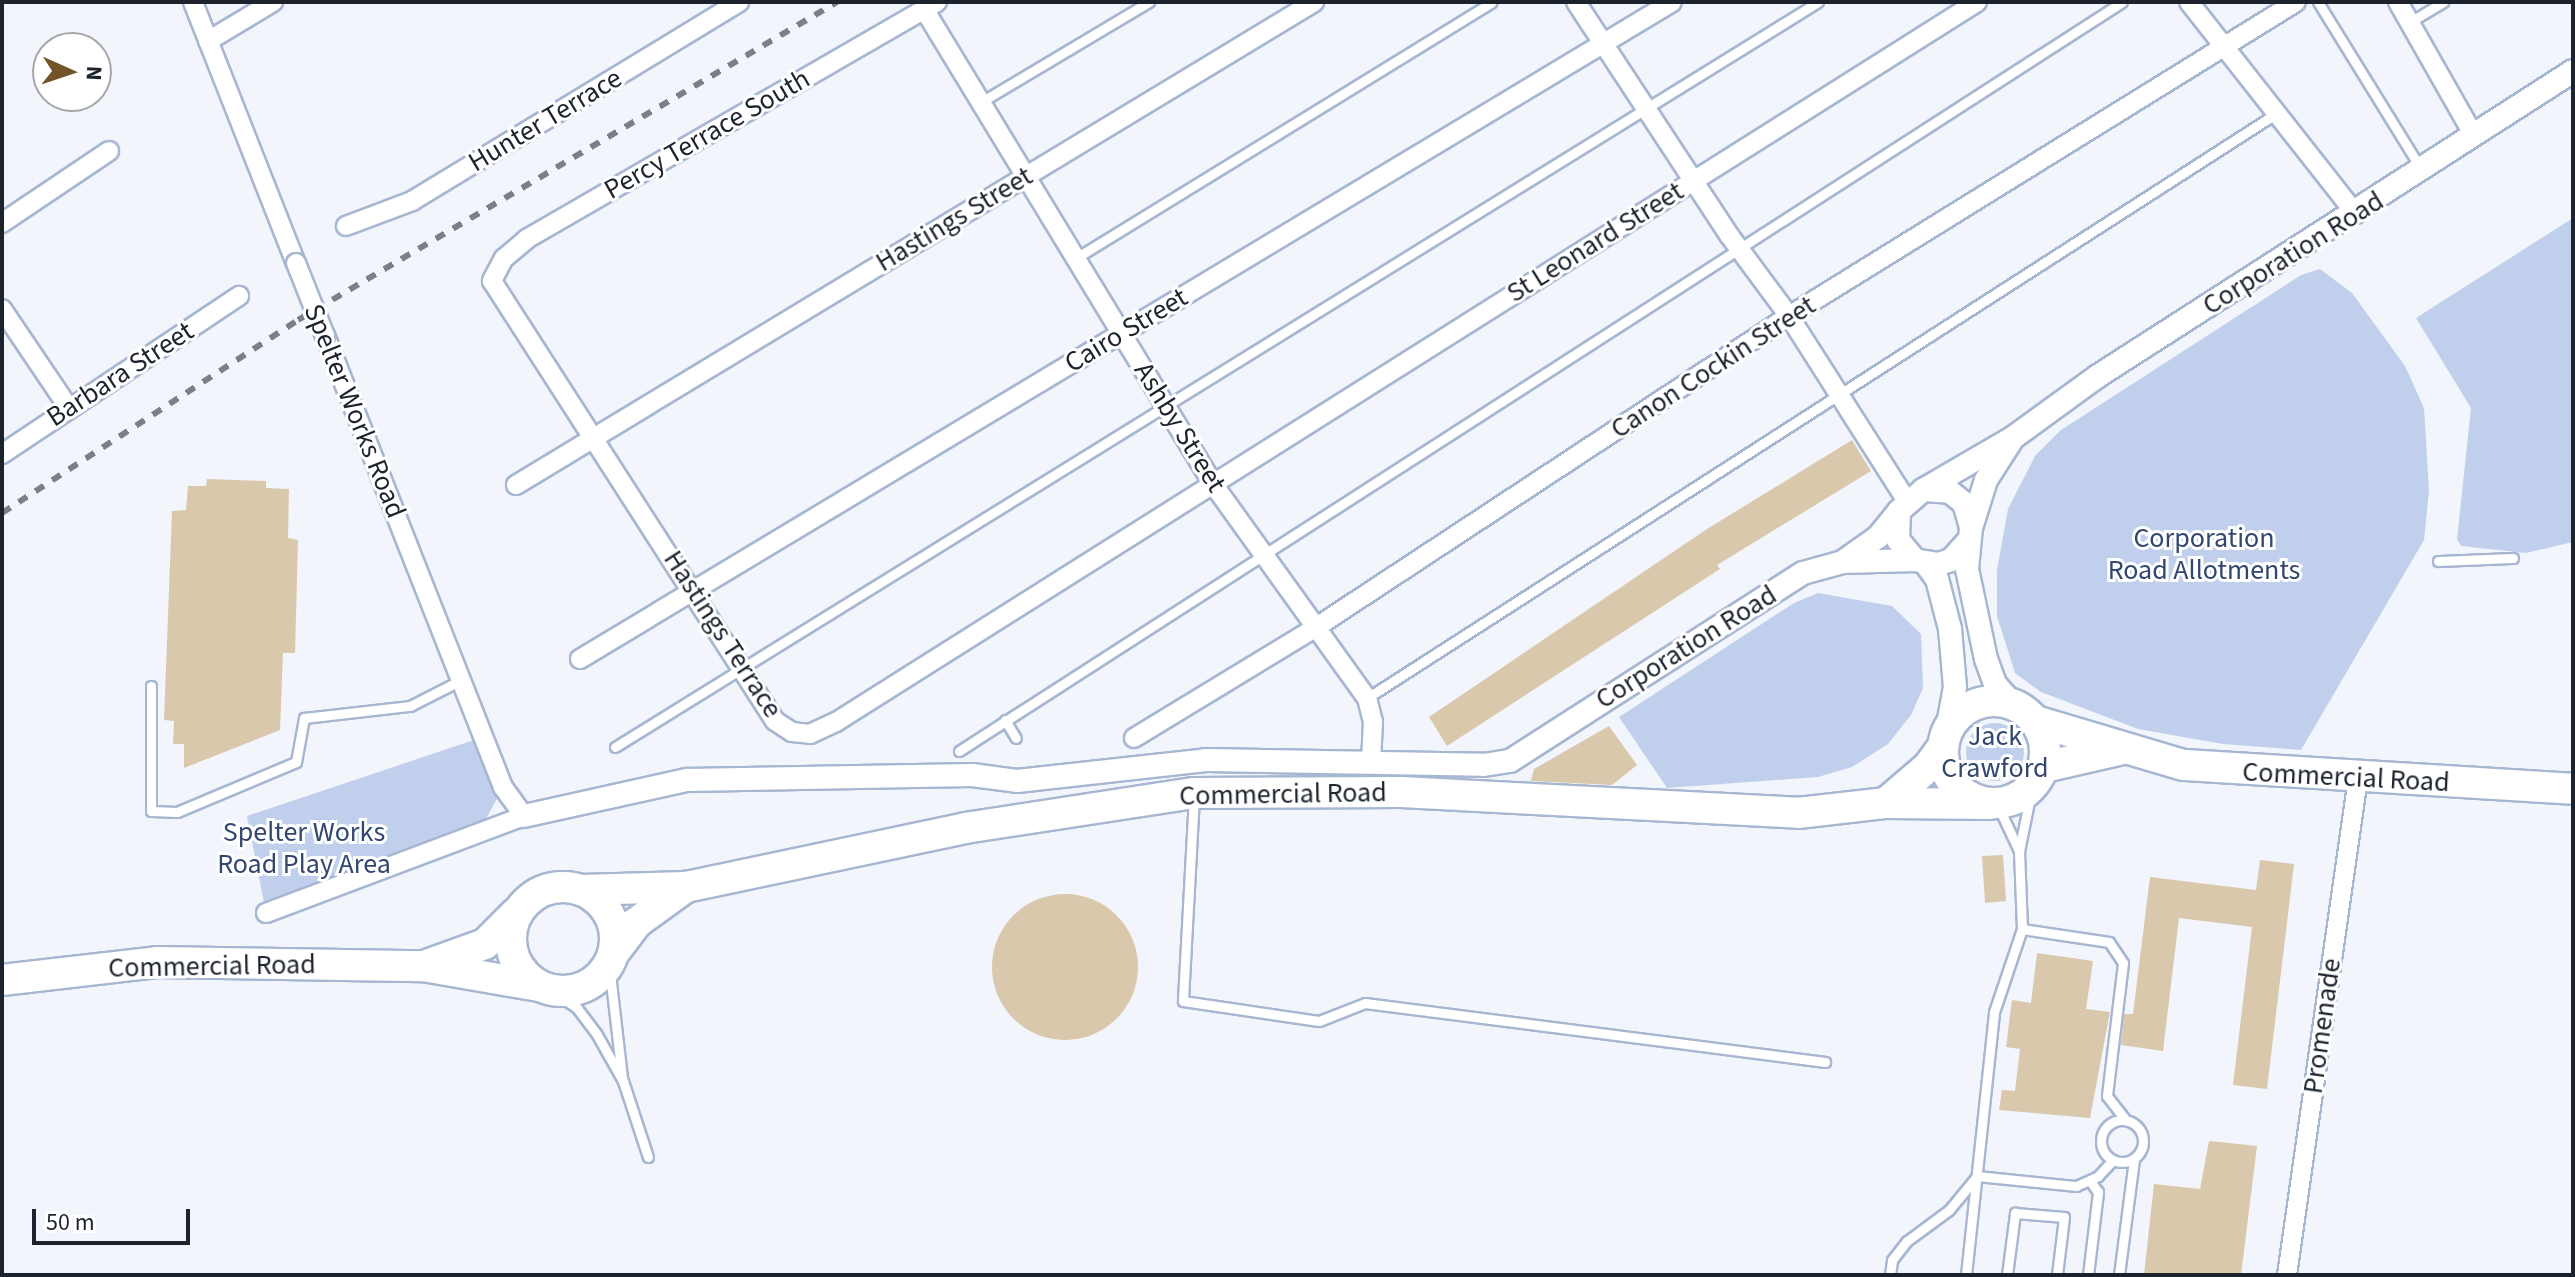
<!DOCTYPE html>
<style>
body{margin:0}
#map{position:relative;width:2575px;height:1277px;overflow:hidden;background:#f2f5fb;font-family:"Source Sans 3",sans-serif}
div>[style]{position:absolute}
.green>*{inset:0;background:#c0d0ec}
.round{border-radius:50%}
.building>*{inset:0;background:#dac8ad}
.roads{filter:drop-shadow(2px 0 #a7b6d1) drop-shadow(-2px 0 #a7b6d1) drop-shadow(0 2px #a7b6d1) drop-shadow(0 -2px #a7b6d1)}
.service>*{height:9px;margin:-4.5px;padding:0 4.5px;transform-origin:4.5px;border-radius:4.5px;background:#fff}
.service>.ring{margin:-4.5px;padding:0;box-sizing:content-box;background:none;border:9px solid #fff;border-radius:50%}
.minor>*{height:18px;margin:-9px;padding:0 9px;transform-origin:9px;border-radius:9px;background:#fff}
.tertiary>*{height:22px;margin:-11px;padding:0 11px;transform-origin:11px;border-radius:11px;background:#fff}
.trunk>*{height:30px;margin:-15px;padding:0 15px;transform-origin:15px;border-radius:15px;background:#fff}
.trunk>.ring{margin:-15px;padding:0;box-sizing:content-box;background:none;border:30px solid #fff;border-radius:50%}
.rail>*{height:6px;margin-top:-3px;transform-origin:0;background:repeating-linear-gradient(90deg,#7b8088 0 10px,transparent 0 20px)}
.bridges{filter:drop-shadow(2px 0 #a7b6d1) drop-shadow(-2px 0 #a7b6d1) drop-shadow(0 2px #a7b6d1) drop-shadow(0 -2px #a7b6d1)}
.minor-bridge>*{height:18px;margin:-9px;padding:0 9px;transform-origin:9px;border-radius:9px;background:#fff}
span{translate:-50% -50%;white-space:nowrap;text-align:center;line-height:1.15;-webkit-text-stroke:6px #fff;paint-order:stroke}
.street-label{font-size:28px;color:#1d232d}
.park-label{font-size:28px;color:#32476f}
.frame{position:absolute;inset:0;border:4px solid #1d232d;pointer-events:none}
.north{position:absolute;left:32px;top:32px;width:80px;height:80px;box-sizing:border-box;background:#fff;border:2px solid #a5a7ab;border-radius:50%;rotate:93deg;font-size:22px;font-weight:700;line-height:32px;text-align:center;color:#1d232d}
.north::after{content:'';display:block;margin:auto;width:28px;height:36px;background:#715528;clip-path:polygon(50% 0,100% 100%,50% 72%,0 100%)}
.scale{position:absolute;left:32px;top:1209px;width:158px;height:36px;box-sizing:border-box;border:4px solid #1d232d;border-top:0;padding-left:10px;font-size:24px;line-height:28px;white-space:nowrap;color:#1d232d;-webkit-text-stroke:6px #fff;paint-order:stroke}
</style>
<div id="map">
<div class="green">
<i style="clip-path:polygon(2573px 218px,2573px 542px,2526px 553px,2461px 546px,2457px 539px,2471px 408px,2416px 318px)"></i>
<i style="clip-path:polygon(2320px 269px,2352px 293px,2405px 366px,2424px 408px,2429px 491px,2424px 540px,2301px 750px,2223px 744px,2138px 729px,2041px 692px,2015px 673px,1997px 616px,1997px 570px,2008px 509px,2035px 456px,2061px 430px,2301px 275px)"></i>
<i style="clip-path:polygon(1818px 593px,1892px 606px,1921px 634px,1923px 688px,1911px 715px,1888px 744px,1852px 767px,1818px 777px,1667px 788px,1619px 717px,1794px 603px)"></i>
<i class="round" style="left:1966px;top:723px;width:58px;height:58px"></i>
<i style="clip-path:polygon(483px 737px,503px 787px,478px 834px,266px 913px,247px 816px)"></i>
</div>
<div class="building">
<i style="clip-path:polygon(1852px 440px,1871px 471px,1717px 565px,1720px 569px,1447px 746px,1429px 717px,1707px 529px)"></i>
<i style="clip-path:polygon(207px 479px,266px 481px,266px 488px,289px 489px,288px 538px,298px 540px,295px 653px,283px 653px,280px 730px,184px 768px,184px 744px,173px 744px,174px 721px,164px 720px,172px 511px,186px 510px,188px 486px,206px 486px)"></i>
<i style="clip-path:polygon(1609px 726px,1637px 765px,1612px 785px,1531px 781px,1534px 769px)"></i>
<i style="clip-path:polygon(2003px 855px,2006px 901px,1985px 903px,1982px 856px)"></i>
<i style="clip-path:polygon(2260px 860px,2294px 864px,2267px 1089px,2233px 1085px,2252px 927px,2179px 918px,2163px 1051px,2121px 1045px,2124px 1014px,2133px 1014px,2150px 877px,2256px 890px)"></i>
<i class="round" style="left:992px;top:894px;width:146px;height:146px"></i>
<i style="clip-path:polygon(2037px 953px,2093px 961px,2086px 1009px,2110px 1012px,2090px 1118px,1999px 1110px,2002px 1090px,2015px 1091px,2020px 1049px,2006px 1047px,2012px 1000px,2031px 1003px)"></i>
<i style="clip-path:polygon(2209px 1141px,2257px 1146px,2241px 1275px,2144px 1275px,2154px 1184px,2200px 1189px)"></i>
</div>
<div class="roads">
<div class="service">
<i style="left:2318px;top:2px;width:196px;rotate:58.3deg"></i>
<i style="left:2410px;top:22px;width:39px;rotate:-31deg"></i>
<i style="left:981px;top:102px;width:196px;rotate:-30.8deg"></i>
<i style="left:1076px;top:258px;width:488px;rotate:-31.6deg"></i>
<i style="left:2438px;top:561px;width:75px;rotate:-2.3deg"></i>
<i style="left:151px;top:686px;width:125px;rotate:90deg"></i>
<i style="left:151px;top:811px;width:26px;rotate:2deg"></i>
<i style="left:177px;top:812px;width:129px;rotate:-22.8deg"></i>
<i style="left:296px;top:762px;width:45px;rotate:-79.7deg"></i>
<i style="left:304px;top:718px;width:107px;rotate:-6.5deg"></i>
<i style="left:410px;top:706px;width:57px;rotate:-27deg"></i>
<i style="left:1367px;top:698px;width:1082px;rotate:-32.74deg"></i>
<i style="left:1005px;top:720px;width:21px;rotate:59deg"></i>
<i style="left:615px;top:747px;width:1415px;rotate:-31.77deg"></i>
<i style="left:959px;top:751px;width:1383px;rotate:-32.78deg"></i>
<i style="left:1194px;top:796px;width:205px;rotate:93.1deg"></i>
<i style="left:1183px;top:1001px;width:137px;rotate:8.4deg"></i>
<i style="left:1319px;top:1021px;width:49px;rotate:-21.4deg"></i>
<i style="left:1365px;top:1003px;width:464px;rotate:7.3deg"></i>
<i style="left:1997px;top:804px;width:52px;rotate:64.9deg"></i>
<i style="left:2022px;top:929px;width:88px;rotate:8.5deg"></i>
<i style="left:2109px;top:942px;width:25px;rotate:56deg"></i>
<i style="left:2123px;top:963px;width:134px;rotate:96.9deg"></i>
<i style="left:2107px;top:1096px;width:31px;rotate:52deg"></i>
<i style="left:609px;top:965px;width:113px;rotate:83.4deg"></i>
<i style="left:552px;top:991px;width:30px;rotate:34deg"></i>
<i style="left:577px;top:1008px;width:31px;rotate:53deg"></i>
<i style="left:596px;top:1033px;width:55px;rotate:60.6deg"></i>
<i style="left:623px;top:1081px;width:80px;rotate:71.8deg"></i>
<i class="ring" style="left:2101px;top:1120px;width:33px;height:33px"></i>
<i style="left:1890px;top:1275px;width:15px;rotate:-82deg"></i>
<i style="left:1892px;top:1260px;width:24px;rotate:-52deg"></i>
<i style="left:1907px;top:1241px;width:52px;rotate:-36.4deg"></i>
<i style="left:1949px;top:1210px;width:44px;rotate:-50.5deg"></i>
<i style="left:1977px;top:1176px;width:100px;rotate:5.8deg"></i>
<i style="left:2076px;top:1186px;width:24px;rotate:-24deg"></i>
<i style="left:2098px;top:1176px;width:22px;rotate:-47deg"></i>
<i style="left:1966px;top:1275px;width:264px;rotate:-83.9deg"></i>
<i style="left:1994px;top:1012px;width:88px;rotate:-71.4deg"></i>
<i style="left:2022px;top:929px;width:78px;rotate:-92.2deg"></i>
<i style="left:2019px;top:851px;width:65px;rotate:-78.5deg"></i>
<i style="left:2007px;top:1275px;width:63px;rotate:-82.6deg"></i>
<i style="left:2015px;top:1213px;width:49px;rotate:4.7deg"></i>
<i style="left:2064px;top:1217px;width:58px;rotate:96.9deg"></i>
<i style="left:2088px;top:1275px;width:84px;rotate:-83.1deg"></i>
<i style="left:2098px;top:1192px;width:14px;rotate:-126deg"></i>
<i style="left:2119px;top:1275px;width:117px;rotate:-82.6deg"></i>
</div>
<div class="minor">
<i style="left:193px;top:2px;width:281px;rotate:68.5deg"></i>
<i style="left:937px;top:2px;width:474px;rotate:150deg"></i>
<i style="left:527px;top:239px;width:30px;rotate:140deg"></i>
<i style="left:504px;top:258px;width:26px;rotate:118deg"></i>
<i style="left:492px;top:281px;width:523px;rotate:57.25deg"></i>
<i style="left:775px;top:721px;width:20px;rotate:33deg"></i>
<i style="left:792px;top:732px;width:18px;rotate:6deg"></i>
<i style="left:810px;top:734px;width:29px;rotate:-25deg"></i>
<i style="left:836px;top:722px;width:1349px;rotate:-32.25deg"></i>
<i style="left:1576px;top:2px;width:279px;rotate:56.7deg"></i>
<i style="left:1729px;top:235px;width:101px;rotate:53.5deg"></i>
<i style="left:1789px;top:316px;width:218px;rotate:57.5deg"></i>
<i style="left:2189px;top:2px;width:270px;rotate:51.8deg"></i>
<i style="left:2398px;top:2px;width:154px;rotate:60.4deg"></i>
<i style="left:924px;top:9px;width:556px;rotate:58.68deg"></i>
<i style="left:1213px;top:484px;width:264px;rotate:54.3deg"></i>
<i style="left:1367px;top:698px;width:25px;rotate:76deg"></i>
<i style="left:1373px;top:722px;width:40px;rotate:92.9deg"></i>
<i style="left:208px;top:41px;width:76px;rotate:-31deg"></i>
<i style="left:2px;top:223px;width:129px;rotate:-33.9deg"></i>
<i style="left:346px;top:226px;width:71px;rotate:-20.7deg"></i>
<i style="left:412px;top:201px;width:383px;rotate:-31.3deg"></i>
<i style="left:2px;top:309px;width:118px;rotate:56deg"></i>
<i style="left:2px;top:454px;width:285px;rotate:-33.7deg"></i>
<i style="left:516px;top:485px;width:933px;rotate:-31.18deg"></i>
<i style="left:580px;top:659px;width:1274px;rotate:-31.03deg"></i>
<i style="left:1134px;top:738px;width:215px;rotate:-31.3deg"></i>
<i style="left:1318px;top:626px;width:564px;rotate:-33.35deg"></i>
<i style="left:1789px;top:316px;width:596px;rotate:-31.77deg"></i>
<i style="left:266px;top:913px;width:276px;rotate:-20.6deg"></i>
<i style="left:524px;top:816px;width:36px;rotate:-126deg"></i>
<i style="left:503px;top:787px;width:485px;rotate:-111.5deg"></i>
<i style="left:2287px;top:1275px;width:502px;rotate:-81.87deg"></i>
</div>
<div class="tertiary">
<i style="left:1923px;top:490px;width:105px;rotate:-30.2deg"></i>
<i style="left:2014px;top:437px;width:104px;rotate:-36deg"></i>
<i style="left:2098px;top:376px;width:564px;rotate:-32.7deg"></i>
<i style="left:1972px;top:525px;width:47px;rotate:-72.7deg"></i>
<i style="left:1986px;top:480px;width:46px;rotate:-57.3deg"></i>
<i style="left:1969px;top:540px;width:27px;rotate:132deg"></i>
<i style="left:1951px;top:560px;width:13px;rotate:162deg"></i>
<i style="left:1939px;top:564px;width:24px;rotate:-171deg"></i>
<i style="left:1915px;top:560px;width:26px;rotate:-130deg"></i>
<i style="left:1898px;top:540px;width:29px;rotate:-88deg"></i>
<i style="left:1899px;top:511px;width:32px;rotate:-41deg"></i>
<i style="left:1923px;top:490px;width:27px;rotate:4deg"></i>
<i style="left:1950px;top:492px;width:18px;rotate:38deg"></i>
<i style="left:1964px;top:503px;width:26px;rotate:74deg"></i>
<i style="left:1971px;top:528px;width:41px;rotate:95.6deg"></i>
<i style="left:1967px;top:569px;width:92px;rotate:78.1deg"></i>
<i style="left:1986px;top:659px;width:27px;rotate:70deg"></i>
<i style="left:1995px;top:684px;width:27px;rotate:48deg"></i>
<i style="left:1844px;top:561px;width:42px;rotate:-35.2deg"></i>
<i style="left:1878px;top:537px;width:33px;rotate:-51deg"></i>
<i style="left:1926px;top:564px;width:19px;rotate:54deg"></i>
<i style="left:1937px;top:579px;width:52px;rotate:75.4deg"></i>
<i style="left:1950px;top:629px;width:58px;rotate:85.1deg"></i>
<i style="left:1955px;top:687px;width:44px;rotate:100.5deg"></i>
<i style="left:524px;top:816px;width:167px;rotate:-12.5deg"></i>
<i style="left:687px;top:780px;width:285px;rotate:-1deg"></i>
<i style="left:972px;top:775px;width:45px;rotate:7.6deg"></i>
<i style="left:1017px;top:781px;width:190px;rotate:-6.3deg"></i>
<i style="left:1206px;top:760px;width:278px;rotate:1deg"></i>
<i style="left:1484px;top:765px;width:26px;rotate:-9deg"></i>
<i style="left:1510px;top:761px;width:348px;rotate:-32.7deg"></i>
<i style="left:1803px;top:573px;width:41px;rotate:-15.4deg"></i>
<i style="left:1843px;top:562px;width:72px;rotate:-1.6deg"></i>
</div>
<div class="trunk">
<i class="ring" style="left:1943px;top:701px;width:72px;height:72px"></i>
<i style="left:2035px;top:721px;width:155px;rotate:16.5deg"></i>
<i style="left:2184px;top:765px;width:390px;rotate:3.5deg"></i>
<i style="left:2044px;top:767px;width:77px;rotate:-12.8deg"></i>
<i style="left:1886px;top:803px;width:55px;rotate:-40.6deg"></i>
<i style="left:1928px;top:767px;width:26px;rotate:-54deg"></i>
<i class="ring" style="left:511px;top:887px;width:74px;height:74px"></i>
<i style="left:581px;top:890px;width:105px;rotate:-1.6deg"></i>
<i style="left:686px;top:887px;width:285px;rotate:-11.9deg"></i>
<i style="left:965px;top:828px;width:232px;rotate:-8.7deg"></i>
<i style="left:1194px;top:793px;width:207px;rotate:-0.3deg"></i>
<i style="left:1401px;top:792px;width:398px;rotate:3deg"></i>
<i style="left:1798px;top:813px;width:89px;rotate:-6.5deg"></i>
<i style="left:1886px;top:803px;width:104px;rotate:0.6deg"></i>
<i style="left:613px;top:954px;width:39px;rotate:-53deg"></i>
<i style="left:636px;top:923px;width:62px;rotate:-35.8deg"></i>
<i style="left:429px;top:964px;width:59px;rotate:-19.7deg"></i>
<i style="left:485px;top:944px;width:44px;rotate:-45deg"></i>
<i style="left:2px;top:980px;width:156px;rotate:-6.6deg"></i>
<i style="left:157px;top:962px;width:266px;rotate:0.9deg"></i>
<i style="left:423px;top:966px;width:118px;rotate:9.8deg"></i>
</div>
</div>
<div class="rail">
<i style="left:2px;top:513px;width:353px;rotate:-33.1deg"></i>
<i style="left:298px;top:320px;width:626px;rotate:-30.54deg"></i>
</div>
<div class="bridges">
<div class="minor-bridge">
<i style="left:296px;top:263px;width:79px;rotate:68.3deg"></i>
</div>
</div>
<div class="street-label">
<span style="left:545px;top:120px;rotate:-31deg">Hunter Terrace</span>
<span style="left:707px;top:134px;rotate:-30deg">Percy Terrace South</span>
<span style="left:954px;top:219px;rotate:-31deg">Hastings Street</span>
<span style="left:1595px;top:242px;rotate:-32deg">St Leonard Street</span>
<span style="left:2293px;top:253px;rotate:-32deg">Corporation Road</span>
<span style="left:1126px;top:330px;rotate:-31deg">Cairo Street</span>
<span style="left:1713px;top:367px;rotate:-33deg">Canon Cockin Street</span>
<span style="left:120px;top:374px;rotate:-33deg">Barbara Street</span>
<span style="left:355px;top:411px;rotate:68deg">Spelter Works Road</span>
<span style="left:1180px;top:427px;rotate:58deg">Ashby Street</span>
<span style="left:723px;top:634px;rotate:57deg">Hastings Terrace</span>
<span style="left:1686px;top:647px;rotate:-32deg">Corporation Road</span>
<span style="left:2346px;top:777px;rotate:3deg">Commercial Road</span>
<span style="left:1283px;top:794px;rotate:-1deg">Commercial Road</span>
<span style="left:212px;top:966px;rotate:-1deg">Commercial Road</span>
<span style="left:2322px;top:1026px;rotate:-82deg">Promenade</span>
</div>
<div class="park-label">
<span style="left:2204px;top:554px">Corporation<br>Road Allotments</span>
<span style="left:1995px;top:752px">Jack<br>Crawford</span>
<span style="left:304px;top:848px">Spelter Works<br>Road Play Area</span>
</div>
<div class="frame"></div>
<div class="north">N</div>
<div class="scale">50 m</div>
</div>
